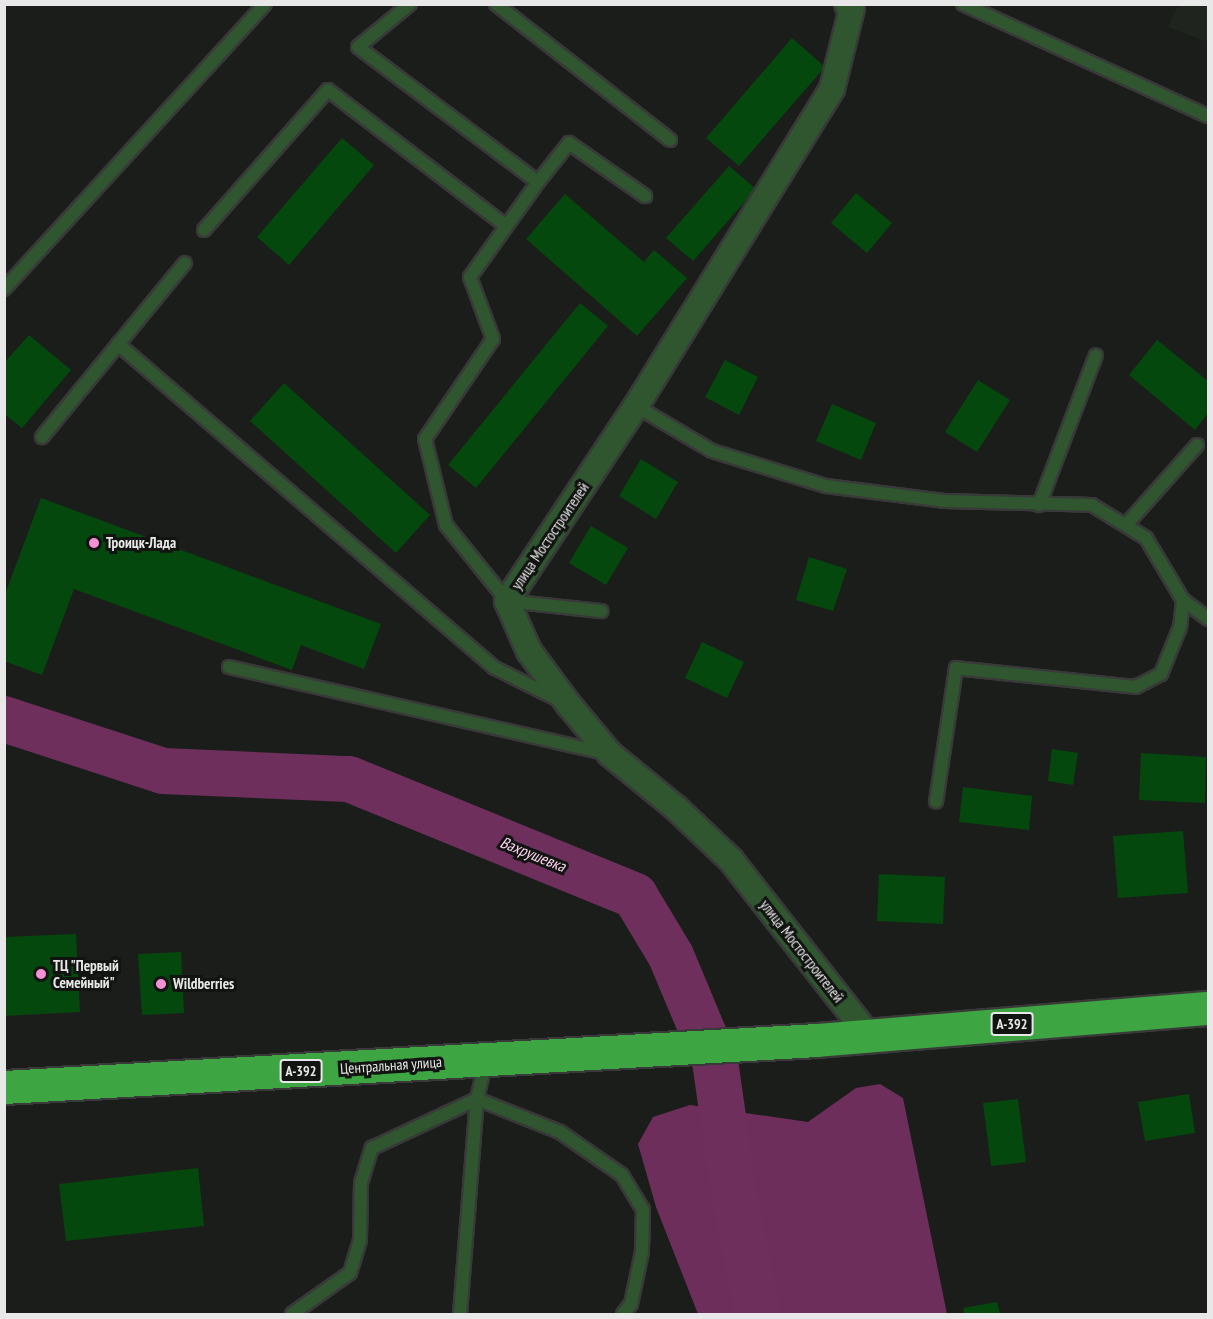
<!DOCTYPE html>
<meta charset="utf-8">
<style>
body{margin:0}
#map{position:relative;width:1213px;height:1319px;overflow:hidden;background:#1b1d1b;font-family:"PT Sans Narrow",sans-serif}
div>[style]{position:absolute}
.built>*{inset:0;background:#1f251e}
.forest>*{inset:0;background:#6e2e5c}
.river>*{height:46px;margin:-23px;padding:0 23px;transform-origin:23px;border-radius:23px;background:#6f2f5c}
.building>*{inset:0;background:#05480d}
.roads{filter:drop-shadow(2px 0 #383938) drop-shadow(-2px 0 #383938) drop-shadow(0 2px #383938) drop-shadow(0 -2px #383938)}
.lane>*{height:12px;margin:-6px;padding:0 6px;transform-origin:6px;border-radius:6px;background:#305630}
.street>*{height:24px;margin:-12px;padding:0 12px;transform-origin:12px;border-radius:12px;background:#305630}
.highway>*{height:33px;margin:-16.5px;padding:0 16.5px;transform-origin:16.5px;border-radius:16.5px;background:#3da542}
.dots>*{width:16px;height:16px;translate:-50% -50%;box-sizing:border-box;border:3px solid #121412;border-radius:50%}
span{translate:-50% -50%;white-space:nowrap;text-align:center;line-height:1.15;-webkit-text-stroke:6px #121412;paint-order:stroke}
.shield-label span{padding:2px 4px;background:#121412;border:2px solid;border-radius:4px;-webkit-text-stroke-width:0}
.shield-label{font-size:14px;color:#e7e8e7;font-weight:700}
.street-label{font-size:15px;color:#e7e8e7}
.poi-label{font-size:15px;color:#e7e8e7;font-weight:700}
.left{translate:0 -50%;text-align:left}
.water-label{font-size:16px;color:#fdd5ef;font-style:italic}
.frame{position:absolute;inset:0;border:6px solid #e7e8e7;pointer-events:none}
</style>
<div id="map">
<div class="built">
<i style="clip-path:polygon(1178px 5px,1208px 5px,1208px 42px,1168px 27px)"></i>
</div>
<div class="forest">
<i style="clip-path:polygon(880px 1084px,903px 1098px,947px 1314px,698px 1314px,656px 1207px,638px 1144px,653px 1117px,690px 1105px,808px 1122px,856px 1088px)"></i>
</div>
<div class="river">
<i style="left:4px;top:719px;width:167px;rotate:18.1deg"></i>
<i style="left:163px;top:771px;width:186px;rotate:2.5deg"></i>
<i style="left:349px;top:779px;width:309px;rotate:22.2deg"></i>
<i style="left:635px;top:896px;width:70px;rotate:59deg"></i>
<i style="left:671px;top:956px;width:114px;rotate:67.3deg"></i>
<i style="left:715px;top:1061px;width:135px;rotate:81.9deg"></i>
<i style="left:734px;top:1195px;width:121px;rotate:78.6deg"></i>
</div>
<div class="building">
<i style="clip-path:polygon(792px 38px,825px 67px,739px 166px,706px 138px)"></i>
<i style="clip-path:polygon(342px 138px,374px 165px,289px 265px,257px 237px)"></i>
<i style="clip-path:polygon(729px 166px,756px 189px,693px 261px,666px 238px)"></i>
<i style="clip-path:polygon(856px 193px,892px 223px,867px 253px,831px 223px)"></i>
<i style="clip-path:polygon(565px 194px,644px 262px,654px 250px,687px 278px,637px 336px,526px 239px)"></i>
<i style="clip-path:polygon(580px 303px,608px 326px,476px 488px,448px 465px)"></i>
<i style="clip-path:polygon(29px 335px,71px 370px,22px 428px,4px 414px,4px 363px)"></i>
<i style="clip-path:polygon(1157px 340px,1208px 381px,1208px 413px,1195px 430px,1129px 375px)"></i>
<i style="clip-path:polygon(725px 360px,758px 377px,739px 415px,705px 397px)"></i>
<i style="clip-path:polygon(978px 380px,1010px 400px,977px 452px,945px 432px)"></i>
<i style="clip-path:polygon(284px 383px,430px 515px,396px 553px,250px 421px)"></i>
<i style="clip-path:polygon(832px 404px,876px 423px,861px 460px,816px 441px)"></i>
<i style="clip-path:polygon(641px 459px,678px 482px,656px 519px,619px 496px)"></i>
<i style="clip-path:polygon(41px 498px,381px 624px,364px 669px,301px 645px,292px 670px,74px 589px,42px 675px,4px 661px,4px 597px)"></i>
<i style="clip-path:polygon(591px 526px,628px 548px,606px 585px,569px 563px)"></i>
<i style="clip-path:polygon(809px 557px,847px 569px,833px 611px,796px 600px)"></i>
<i style="clip-path:polygon(702px 642px,744px 662px,727px 698px,685px 678px)"></i>
<i style="clip-path:polygon(1052px 749px,1078px 753px,1073px 785px,1048px 781px)"></i>
<i style="clip-path:polygon(1141px 753px,1206px 757px,1205px 803px,1139px 800px)"></i>
<i style="clip-path:polygon(963px 787px,1032px 796px,1029px 830px,959px 822px)"></i>
<i style="clip-path:polygon(1183px 831px,1188px 893px,1118px 898px,1113px 836px)"></i>
<i style="clip-path:polygon(879px 874px,945px 877px,943px 924px,877px 921px)"></i>
<i style="clip-path:polygon(76px 934px,80px 1012px,4px 1016px,4px 937px)"></i>
<i style="clip-path:polygon(181px 952px,184px 1013px,142px 1015px,138px 954px)"></i>
<i style="clip-path:polygon(1189px 1094px,1195px 1133px,1145px 1141px,1138px 1102px)"></i>
<i style="clip-path:polygon(1018px 1099px,1026px 1162px,991px 1166px,983px 1103px)"></i>
<i style="clip-path:polygon(198px 1168px,204px 1226px,66px 1241px,59px 1184px)"></i>
<i style="clip-path:polygon(997px 1302px,1000px 1314px,964px 1314px,963px 1308px)"></i>
</div>
<div class="roads">
<div class="lane">
<i style="left:410px;top:4px;width:67px;rotate:140.4deg"></i>
<i style="left:358px;top:47px;width:225px;rotate:36.9deg"></i>
<i style="left:538px;top:182px;width:117px;rotate:125.6deg"></i>
<i style="left:470px;top:277px;width:66px;rotate:69.6deg"></i>
<i style="left:493px;top:339px;width:121px;rotate:124.2deg"></i>
<i style="left:425px;top:439px;width:89px;rotate:76.3deg"></i>
<i style="left:446px;top:525px;width:97px;rotate:51.2deg"></i>
<i style="left:507px;top:601px;width:95px;rotate:6.1deg"></i>
<i style="left:496px;top:4px;width:221px;rotate:38deg"></i>
<i style="left:963px;top:4px;width:269px;rotate:24.6deg"></i>
<i style="left:538px;top:182px;width:50px;rotate:-51.5deg"></i>
<i style="left:569px;top:143px;width:93px;rotate:34.9deg"></i>
<i style="left:204px;top:230px;width:187px;rotate:-48.5deg"></i>
<i style="left:328px;top:90px;width:224px;rotate:37.4deg"></i>
<i style="left:4px;top:289px;width:386px;rotate:-47.5deg"></i>
<i style="left:118px;top:344px;width:497px;rotate:40.7deg"></i>
<i style="left:495px;top:668px;width:72px;rotate:26.6deg"></i>
<i style="left:636px;top:406px;width:88px;rotate:30.6deg"></i>
<i style="left:712px;top:451px;width:119px;rotate:17.1deg"></i>
<i style="left:826px;top:486px;width:119px;rotate:7.2deg"></i>
<i style="left:944px;top:501px;width:148px;rotate:1.5deg"></i>
<i style="left:1092px;top:505px;width:63px;rotate:31.4deg"></i>
<i style="left:1146px;top:538px;width:72px;rotate:59.2deg"></i>
<i style="left:1183px;top:600px;width:27px;rotate:96deg"></i>
<i style="left:1180px;top:627px;width:51px;rotate:112deg"></i>
<i style="left:1161px;top:674px;width:28px;rotate:153deg"></i>
<i style="left:1136px;top:687px;width:181px;rotate:-174deg"></i>
<i style="left:956px;top:668px;width:135px;rotate:98.5deg"></i>
<i style="left:42px;top:437px;width:225px;rotate:-50.6deg"></i>
<i style="left:1039px;top:505px;width:160px;rotate:-69.2deg"></i>
<i style="left:1126px;top:525px;width:107px;rotate:-48.4deg"></i>
<i style="left:1183px;top:600px;width:31px;rotate:37deg"></i>
<i style="left:229px;top:667px;width:387px;rotate:12.9deg"></i>
<i style="left:292px;top:1314px;width:71px;rotate:-35.3deg"></i>
<i style="left:350px;top:1273px;width:34px;rotate:-73deg"></i>
<i style="left:360px;top:1240px;width:57px;rotate:-89deg"></i>
<i style="left:361px;top:1183px;width:37px;rotate:-73deg"></i>
<i style="left:372px;top:1148px;width:116px;rotate:-25deg"></i>
<i style="left:477px;top:1099px;width:40px;rotate:-77deg"></i>
<i style="left:460px;top:1314px;width:216px;rotate:-85.5deg"></i>
<i style="left:477px;top:1099px;width:89px;rotate:21.7deg"></i>
<i style="left:560px;top:1132px;width:75px;rotate:34.7deg"></i>
<i style="left:622px;top:1175px;width:41px;rotate:59deg"></i>
<i style="left:643px;top:1210px;width:42px;rotate:91.4deg"></i>
<i style="left:642px;top:1252px;width:53px;rotate:101.9deg"></i>
<i style="left:631px;top:1304px;width:13px;rotate:129deg"></i>
</div>
<div class="street">
<i style="left:847px;top:4px;width:6px;rotate:39deg"></i>
<i style="left:852px;top:8px;width:83px;rotate:103.9deg"></i>
<i style="left:832px;top:89px;width:373px;rotate:121.7deg"></i>
<i style="left:636px;top:406px;width:234px;rotate:123.5deg"></i>
<i style="left:507px;top:601px;width:55px;rotate:66.3deg"></i>
<i style="left:529px;top:651px;width:67px;rotate:53.5deg"></i>
<i style="left:569px;top:705px;width:64px;rotate:50.1deg"></i>
<i style="left:610px;top:754px;width:85px;rotate:39.3deg"></i>
<i style="left:676px;top:808px;width:76px;rotate:43.4deg"></i>
<i style="left:731px;top:860px;width:224px;rotate:51.9deg"></i>
</div>
<div class="highway">
<i style="left:4px;top:1087px;width:813px;rotate:-3.31deg"></i>
<i style="left:816px;top:1040px;width:393px;rotate:-4.7deg"></i>
</div>
</div>
<div class="dots">
<i style="left:94px;top:543px;background:#f491d4"></i>
<i style="left:41px;top:974px;background:#f491d4"></i>
<i style="left:161px;top:984px;background:#f491d4"></i>
</div>
<div class="shield-label">
<span style="left:1012px;top:1024px">А-392</span>
<span style="left:301px;top:1071px">А-392</span>
</div>
<div class="street-label">
<span style="left:550px;top:536px;rotate:-56deg">улица Мостостроителей</span>
<span style="left:802px;top:951px;rotate:52deg">улица Мостостроителей</span>
<span style="left:391px;top:1065px;rotate:-4deg">Центральная улица</span>
</div>
<div class="poi-label">
<span class="left" style="left:106px;top:543px">Троицк-Лада</span>
<span class="left" style="left:53px;top:974px">ТЦ "Первый<br>Семейный"</span>
<span class="left" style="left:173px;top:984px">Wildberries</span>
</div>
<div class="water-label">
<span style="left:533px;top:854px;rotate:22deg">Вахрушевка</span>
</div>
<div class="frame"></div>
</div>
